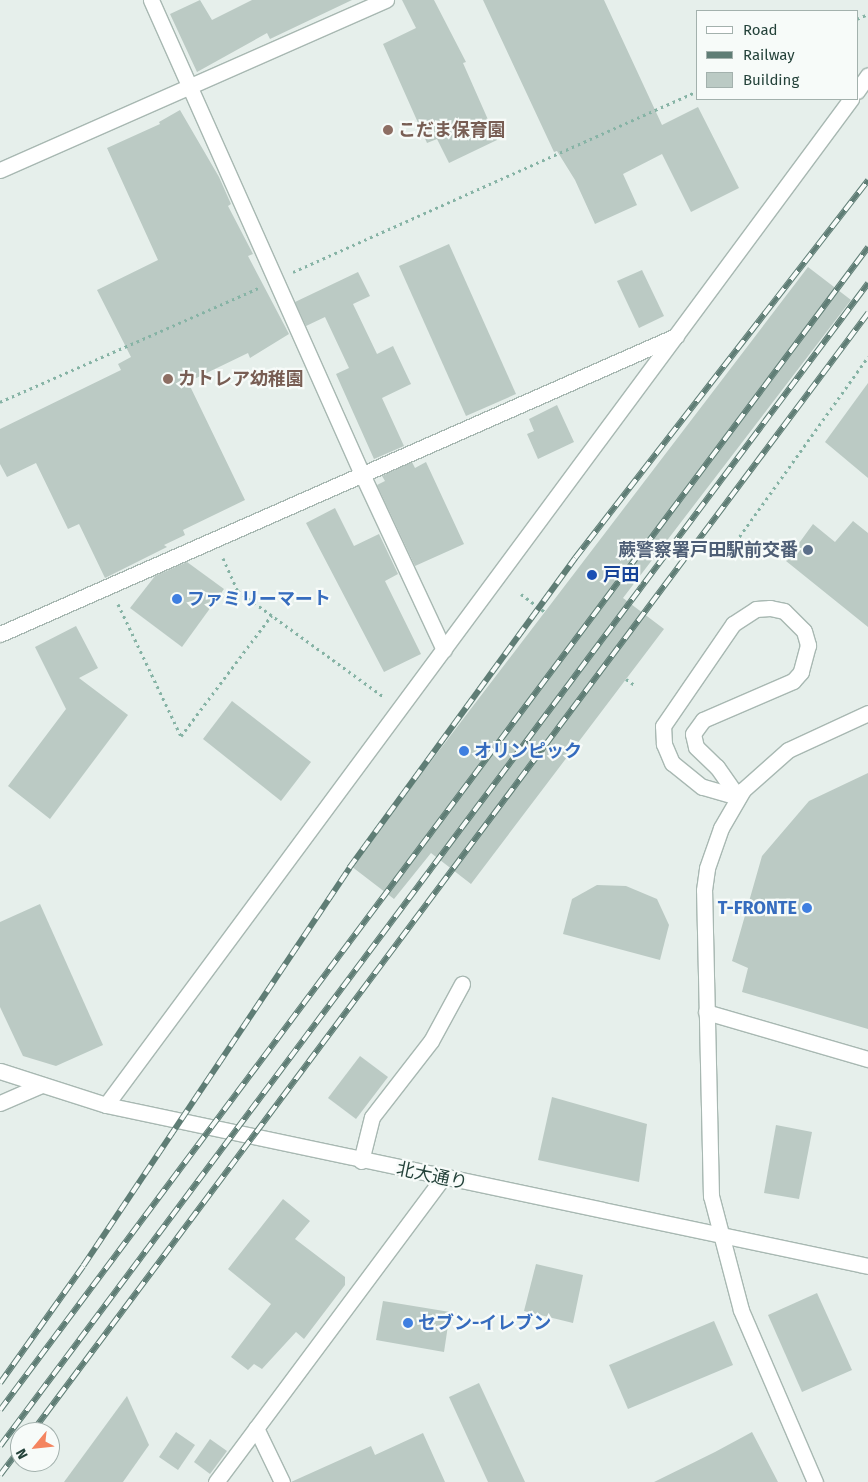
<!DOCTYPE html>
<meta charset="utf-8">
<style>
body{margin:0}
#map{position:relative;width:868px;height:1482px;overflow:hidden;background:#e6efeb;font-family:"Fira Sans","Noto Sans JP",sans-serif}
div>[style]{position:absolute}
.building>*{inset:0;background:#bbcac4}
.path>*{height:3px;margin-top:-1.5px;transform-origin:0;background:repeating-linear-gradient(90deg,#86b3a5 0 2.5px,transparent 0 6.5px)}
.roads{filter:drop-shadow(1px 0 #a8b8b2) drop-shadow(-1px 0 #a8b8b2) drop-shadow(0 1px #a8b8b2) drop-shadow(0 -1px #a8b8b2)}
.minor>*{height:15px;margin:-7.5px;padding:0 7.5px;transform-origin:7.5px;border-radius:7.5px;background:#fff}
.rail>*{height:5.5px;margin-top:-2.75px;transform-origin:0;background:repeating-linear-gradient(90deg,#f7fbf9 0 11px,#5f7d75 0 22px);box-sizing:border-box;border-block:1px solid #5f7d75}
.dots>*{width:14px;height:14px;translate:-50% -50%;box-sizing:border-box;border:2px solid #f7fbf9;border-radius:50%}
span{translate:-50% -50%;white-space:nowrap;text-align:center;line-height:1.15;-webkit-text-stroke:4.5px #f7fbf9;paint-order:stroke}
.education-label{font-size:18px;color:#785e54;font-weight:700}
.left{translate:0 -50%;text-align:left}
.service-label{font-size:18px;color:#4e5e75;font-weight:700}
.right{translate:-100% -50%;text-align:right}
.transit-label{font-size:18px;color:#164399;font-weight:700}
.shop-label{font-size:18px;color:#366cbe;font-weight:700}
.street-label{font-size:18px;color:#24423a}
.legend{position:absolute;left:696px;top:10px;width:162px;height:90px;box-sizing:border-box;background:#f7fbf9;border:1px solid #a3b1ad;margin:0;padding:6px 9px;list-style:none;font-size:15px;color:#24423a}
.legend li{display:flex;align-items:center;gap:10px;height:25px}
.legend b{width:25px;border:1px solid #a3b1ad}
.north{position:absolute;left:10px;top:1422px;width:50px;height:50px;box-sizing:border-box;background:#f7fbf9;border:1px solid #a3b1ad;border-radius:50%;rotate:242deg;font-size:14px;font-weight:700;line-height:20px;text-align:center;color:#24423a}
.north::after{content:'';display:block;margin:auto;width:18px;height:22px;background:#f4845f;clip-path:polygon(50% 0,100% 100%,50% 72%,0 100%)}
</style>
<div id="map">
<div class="building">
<i style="clip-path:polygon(200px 0,212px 20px,252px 0,352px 0,270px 39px,267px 33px,197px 72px,170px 14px)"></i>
<i style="clip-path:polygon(402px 0,434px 0,466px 62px,463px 63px,497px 140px,449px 163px,437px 139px,427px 143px,383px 44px,416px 28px)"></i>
<i style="clip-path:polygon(483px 0,604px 0,662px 125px,698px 107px,739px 188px,691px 212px,662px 154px,623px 174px,637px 205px,595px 224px,575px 180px,557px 151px,554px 152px)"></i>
<i style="clip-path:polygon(180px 110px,219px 177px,231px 204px,228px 206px,253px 254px,248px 256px,289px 334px,250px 358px,248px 353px,188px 382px,245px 500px,183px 530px,185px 535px,164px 545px,167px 547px,105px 578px,79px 524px,68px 529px,36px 463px,7px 477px,0 464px,0 429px,121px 370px,118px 364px,131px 357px,97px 290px,158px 260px,107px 148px,160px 124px,159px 122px)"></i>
<i style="clip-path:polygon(449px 244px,516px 394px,466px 416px,399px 266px)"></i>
<i style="clip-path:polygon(808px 267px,851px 300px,623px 598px,664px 629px,471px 884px,431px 853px,394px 899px,351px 866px)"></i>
<i style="clip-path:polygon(642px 270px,664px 316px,639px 328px,617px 281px)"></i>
<i style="clip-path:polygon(358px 272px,370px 296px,353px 304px,377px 354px,393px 346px,411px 384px,382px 398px,404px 446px,374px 459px,336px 374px,349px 368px,325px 317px,306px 326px,295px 302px)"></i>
<i style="clip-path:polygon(868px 383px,868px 478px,825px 442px)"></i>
<i style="clip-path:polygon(557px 405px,574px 442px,538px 459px,527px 434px,534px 431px,529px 419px)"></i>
<i style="clip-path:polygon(412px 462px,415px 468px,426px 462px,464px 544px,415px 566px,377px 485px,385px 481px,382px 476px)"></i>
<i style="clip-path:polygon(335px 508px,354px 546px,379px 534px,398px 574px,385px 581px,421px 654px,384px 672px,306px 523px)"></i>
<i style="clip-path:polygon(853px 521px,868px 533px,868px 627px,786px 561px,813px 524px,835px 542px)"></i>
<i style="clip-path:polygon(187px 562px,224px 589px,182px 647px,130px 608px,155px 576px)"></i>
<i style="clip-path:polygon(76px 626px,98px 668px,79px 678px,128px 715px,50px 819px,8px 786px,66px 709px,35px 647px)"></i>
<i style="clip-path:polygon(232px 701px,311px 762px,281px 801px,203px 739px)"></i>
<i style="clip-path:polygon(868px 773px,868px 1029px,742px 992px,748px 968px,732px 961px,762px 856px,809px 801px)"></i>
<i style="clip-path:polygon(597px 885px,626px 886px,657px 899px,669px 925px,660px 960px,563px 934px,572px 899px)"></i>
<i style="clip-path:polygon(40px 904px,103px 1045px,56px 1066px,23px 1056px,0 1007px,0 922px)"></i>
<i style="clip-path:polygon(360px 1056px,388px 1077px,356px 1119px,328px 1098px)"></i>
<i style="clip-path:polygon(552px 1097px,647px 1124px,639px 1182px,538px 1160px)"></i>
<i style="clip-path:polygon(776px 1125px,812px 1132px,799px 1199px,764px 1193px)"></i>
<i style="clip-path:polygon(283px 1199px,310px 1221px,295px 1239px,345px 1277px,345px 1285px,304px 1339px,296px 1332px,262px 1369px,254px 1364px,248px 1370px,231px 1357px,271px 1304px,228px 1269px)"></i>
<i style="clip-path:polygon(536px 1264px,583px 1275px,573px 1323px,524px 1311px)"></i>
<i style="clip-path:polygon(817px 1293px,852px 1370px,802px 1392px,768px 1315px)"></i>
<i style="clip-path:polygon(383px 1301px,450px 1312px,444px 1352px,376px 1340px)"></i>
<i style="clip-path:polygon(714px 1321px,733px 1365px,628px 1409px,609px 1365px)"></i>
<i style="clip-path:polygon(479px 1383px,525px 1482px,488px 1482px,449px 1397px)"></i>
<i style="clip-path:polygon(127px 1396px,149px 1445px,123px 1482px,64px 1482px)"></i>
<i style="clip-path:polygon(176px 1432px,195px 1445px,178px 1470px,159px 1457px)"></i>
<i style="clip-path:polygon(752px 1432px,778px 1482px,654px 1482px,715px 1452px)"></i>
<i style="clip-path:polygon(423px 1433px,445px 1482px,291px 1482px,371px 1446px,375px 1455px)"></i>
<i style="clip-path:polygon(210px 1439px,227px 1451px,210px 1474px,194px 1462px)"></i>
</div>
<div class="path">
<i style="left:857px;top:19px;width:12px;rotate:-24deg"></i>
<i style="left:293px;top:272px;width:443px;rotate:-24.1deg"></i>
<i style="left:0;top:402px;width:282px;rotate:-23.8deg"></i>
<i style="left:732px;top:547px;width:234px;rotate:-54.4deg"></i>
<i style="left:223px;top:558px;width:36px;rotate:66deg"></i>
<i style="left:238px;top:591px;width:180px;rotate:36deg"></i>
<i style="left:521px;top:594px;width:30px;rotate:37deg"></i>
<i style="left:118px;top:604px;width:146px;rotate:64.5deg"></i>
<i style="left:181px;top:736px;width:151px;rotate:-53.1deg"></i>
<i style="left:626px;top:679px;width:12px;rotate:35deg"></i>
</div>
<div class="roads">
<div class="minor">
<i style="left:151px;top:0;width:517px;rotate:66.01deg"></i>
<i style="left:361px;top:472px;width:196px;rotate:65deg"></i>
<i style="left:857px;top:91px;width:19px;rotate:-55deg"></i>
<i style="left:0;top:170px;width:422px;rotate:-23.8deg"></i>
<i style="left:770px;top:608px;width:14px;rotate:12deg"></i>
<i style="left:784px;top:611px;width:28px;rotate:45deg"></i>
<i style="left:804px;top:631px;width:15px;rotate:74deg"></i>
<i style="left:808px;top:645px;width:28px;rotate:105deg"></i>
<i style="left:801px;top:672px;width:12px;rotate:132deg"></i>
<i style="left:793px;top:681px;width:98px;rotate:156.6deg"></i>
<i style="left:703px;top:720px;width:17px;rotate:126deg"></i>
<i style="left:693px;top:734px;width:13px;rotate:77deg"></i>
<i style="left:696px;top:747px;width:29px;rotate:44deg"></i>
<i style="left:717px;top:767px;width:37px;rotate:55deg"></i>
<i style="left:738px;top:797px;width:37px;rotate:-164deg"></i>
<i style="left:702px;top:787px;width:38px;rotate:-141deg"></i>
<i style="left:672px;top:763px;width:21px;rotate:-113deg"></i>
<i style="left:664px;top:744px;width:18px;rotate:-93deg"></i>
<i style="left:663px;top:726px;width:124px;rotate:-55.5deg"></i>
<i style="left:733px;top:624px;width:27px;rotate:-33deg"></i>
<i style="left:756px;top:609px;width:14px;rotate:-4deg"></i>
<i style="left:0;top:634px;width:739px;rotate:-23.79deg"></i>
<i style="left:706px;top:1012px;width:169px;rotate:16.2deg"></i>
<i style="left:0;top:1071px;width:111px;rotate:17.8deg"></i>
<i style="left:106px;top:1105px;width:779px;rotate:11.93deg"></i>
<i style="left:0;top:1103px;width:43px;rotate:-23.6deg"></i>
<i style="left:106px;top:1105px;width:1252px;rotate:-53.48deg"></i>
<i style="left:361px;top:1161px;width:45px;rotate:-76deg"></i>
<i style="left:372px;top:1117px;width:96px;rotate:-52.2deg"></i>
<i style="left:431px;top:1041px;width:65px;rotate:-61.5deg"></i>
<i style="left:256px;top:1428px;width:60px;rotate:64.3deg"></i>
<i style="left:216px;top:1482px;width:379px;rotate:-53.3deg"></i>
<i style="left:815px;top:1482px;width:187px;rotate:-113.3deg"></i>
<i style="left:741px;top:1310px;width:118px;rotate:-104.7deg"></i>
<i style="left:711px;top:1196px;width:306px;rotate:-91.3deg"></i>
<i style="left:704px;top:890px;width:22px;rotate:-82deg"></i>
<i style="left:707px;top:868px;width:42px;rotate:-70.7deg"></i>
<i style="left:721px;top:828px;width:44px;rotate:-59.9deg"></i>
<i style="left:743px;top:790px;width:60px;rotate:-41.6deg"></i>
<i style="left:788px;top:750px;width:88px;rotate:-24.8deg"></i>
</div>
</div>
<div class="rail">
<i style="left:0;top:1383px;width:143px;rotate:-54.6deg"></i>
<i style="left:83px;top:1266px;width:479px;rotate:-56.2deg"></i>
<i style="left:349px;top:868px;width:384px;rotate:-53.9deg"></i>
<i style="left:575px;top:558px;width:478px;rotate:-52.2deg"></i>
<i style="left:0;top:1410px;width:1451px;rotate:-53.26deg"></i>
<i style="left:32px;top:1432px;width:1397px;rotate:-53.24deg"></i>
<i style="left:0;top:1446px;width:1451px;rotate:-53.26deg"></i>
<i style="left:0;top:1475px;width:34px;rotate:-53deg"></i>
</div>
<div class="dots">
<i style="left:388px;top:130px;background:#8d6e63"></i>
<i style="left:168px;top:379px;background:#8d6e63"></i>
<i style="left:808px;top:550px;background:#5c6f8a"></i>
<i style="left:592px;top:575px;background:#1a4fb4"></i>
<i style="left:177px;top:599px;background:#3f7fe0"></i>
<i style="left:464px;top:751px;background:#3f7fe0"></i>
<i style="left:807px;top:908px;background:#3f7fe0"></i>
<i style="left:408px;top:1323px;background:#3f7fe0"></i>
</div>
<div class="education-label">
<span class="left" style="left:398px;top:130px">こだま保育園</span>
<span class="left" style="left:178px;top:379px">カトレア幼稚園</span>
</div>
<div class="service-label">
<span class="right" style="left:798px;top:550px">蕨警察署戸田駅前交番</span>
</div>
<div class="transit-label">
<span class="left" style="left:603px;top:575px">戸田</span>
</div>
<div class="shop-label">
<span class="left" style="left:187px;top:599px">ファミリーマート</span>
<span class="left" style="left:474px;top:751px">オリンピック</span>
<span class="right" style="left:797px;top:908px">T-FRONTE</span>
<span class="left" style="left:418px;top:1323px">セブン-イレブン</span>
</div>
<div class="street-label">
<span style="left:432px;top:1176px;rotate:12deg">北大通り</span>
</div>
<ul class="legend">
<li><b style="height:6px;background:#fff"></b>Road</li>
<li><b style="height:6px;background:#5f7d75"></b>Railway</li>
<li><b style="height:14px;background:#bbcac4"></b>Building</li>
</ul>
<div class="north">N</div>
</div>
